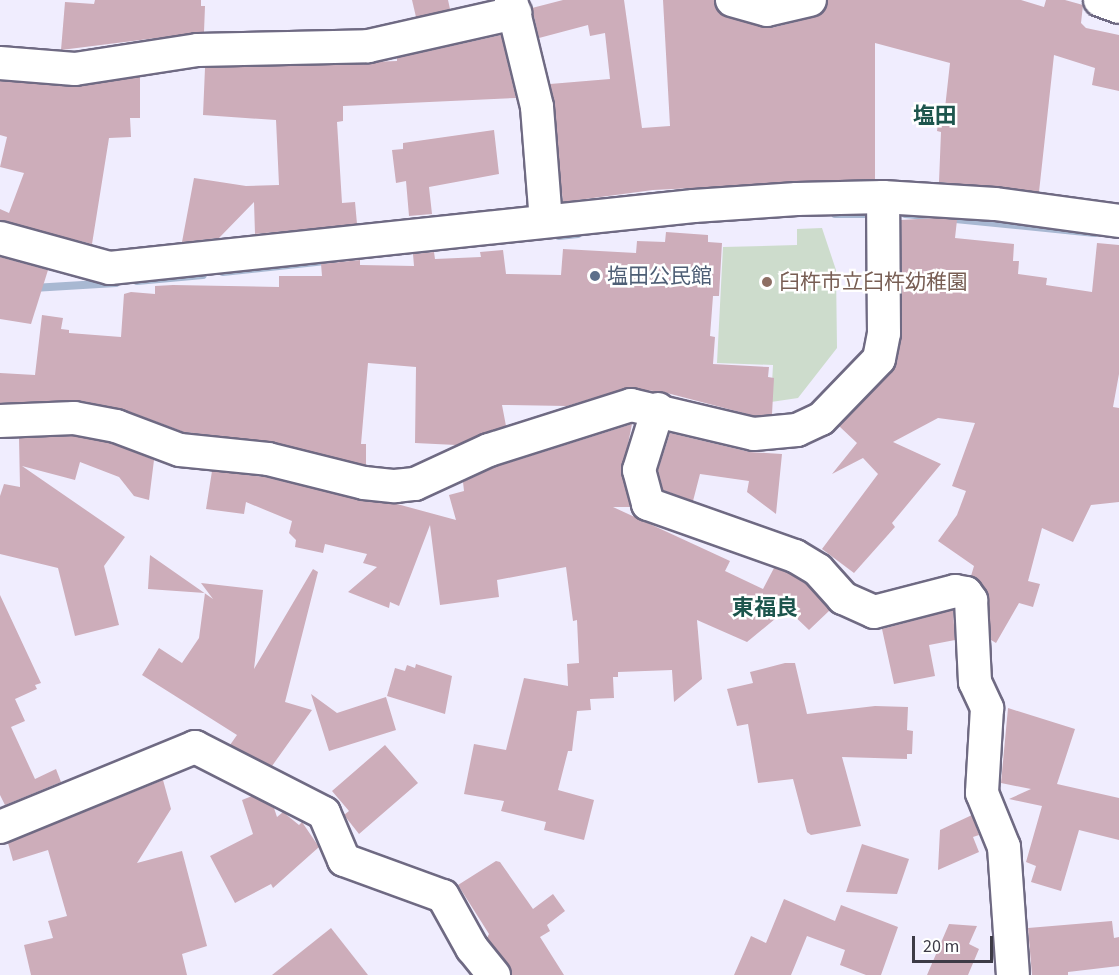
<!DOCTYPE html>
<meta charset="utf-8">
<style>
body{margin:0}
#map{position:relative;width:1119px;height:975px;overflow:hidden;background:#f0edfe;font-family:"Source Sans 3","Noto Sans JP",sans-serif}
div>[style]{position:absolute}
.green>*{inset:0;background:#cddccc}
.stream>*{height:8px;margin:-4px;padding:0 4px;transform-origin:4px;border-radius:4px;background:#a8b8d2}
.building>*{inset:0;background:#cdadba}
.roads{filter:drop-shadow(2px 0 #6f6a83) drop-shadow(-2px 0 #6f6a83) drop-shadow(0 2px #6f6a83) drop-shadow(0 -2px #6f6a83)}
.street>*{height:32px;margin:-16px;padding:0 16px;transform-origin:16px;border-radius:16px;background:#fff}
.dots>*{width:16px;height:16px;translate:-50% -50%;box-sizing:border-box;border:3px solid #fff;border-radius:50%}
span{translate:-50% -50%;white-space:nowrap;text-align:center;line-height:1.15;-webkit-text-stroke:5px #fff;paint-order:stroke}
.service-label{font-size:21px;color:#4e5e75}
.left{translate:0 -50%;text-align:left}
.education-label{font-size:21px;color:#785e54}
.neighbourhood-label{font-size:22px;color:#1d554d;font-weight:700}
.scale{position:absolute;left:912px;top:936px;width:81px;height:27px;box-sizing:border-box;border:3px solid #3d3b46;border-top:0;padding-left:8px;font-size:18px;line-height:21px;white-space:nowrap;color:#3d3b46;-webkit-text-stroke:4px #fff;paint-order:stroke}
</style>
<div id="map">
<div class="green">
<i style="clip-path:polygon(822px 228px,836px 270px,837px 348px,798px 398px,771px 402px,773px 365px,717px 363px,723px 247px,797px 245px,797px 229px)"></i>
</div>
<div class="stream">
<i style="left:835px;top:214px;width:33px"></i>
<i style="left:905px;top:214px;width:191px;rotate:5.7deg"></i>
<i style="left:559px;top:236px;width:19px;rotate:-6deg"></i>
<i style="left:223px;top:272px;width:112px;rotate:-6.2deg"></i>
<i style="left:137px;top:281px;width:66px;rotate:-5.2deg"></i>
<i style="left:33px;top:288px;width:83px;rotate:-3.4deg"></i>
</div>
<div class="building">
<i style="clip-path:polygon(95px 0,201px 0,201px 6px,205px 6px,204px 32px,61px 50px,65px 2px,94px 4px)"></i>
<i style="clip-path:polygon(412px 0,448px 0,450px 9px,416px 17px)"></i>
<i style="clip-path:polygon(563px 0,624px 0,642px 128px,670px 126px,663px 0,715px 0,719px 12px,727px 17px,771px 28px,815px 17px,823px 13px,827px 0,1021px 0,1044px 7px,1046px 0,1065px 0,1083px 5px,1081px 23px,1086px 28px,1119px 35px,1119px 91px,1092px 85px,1095px 68px,1054px 55px,1039px 192px,939px 182px,941px 132px,937px 131px,940px 107px,945px 108px,950px 63px,875px 43px,875px 179px,653px 190px,563px 202px,550px 84px,610px 79px,605px 33px,590px 36px,588px 25px,539px 38px,532px 8px)"></i>
<i style="clip-path:polygon(501px 35px,516px 98px,343px 106px,343px 121px,337px 122px,342px 203px,355px 202px,357px 224px,255px 234px,254px 202px,219px 238px,182px 242px,194px 178px,246px 186px,279px 185px,276px 120px,203px 115px,205px 68px,397px 61px,397px 58px)"></i>
<i style="clip-path:polygon(140px 77px,140px 118px,130px 118px,131px 137px,109px 138px,92px 244px,0 221px,0 209px,9px 213px,24px 173px,0 167px,7px 137px,0 135px,0 81px,74px 87px)"></i>
<i style="clip-path:polygon(494px 130px,499px 174px,429px 187px,432px 214px,409px 216px,406px 181px,396px 183px,392px 150px,403px 149px,403px 143px)"></i>
<i style="clip-path:polygon(936px 218px,957px 220px,955px 238px,1014px 244px,1013px 261px,1019px 261px,1018px 274px,1047px 278px,1046px 285px,1092px 292px,1097px 243px,1119px 245px,1119px 374px,1113px 407px,1119px 408px,1119px 502px,1091px 505px,1073px 542px,1042px 528px,1028px 581px,1040px 584px,1033px 607px,1019px 603px,996px 643px,991px 640px,986px 590px,971px 576px,974px 566px,938px 541px,957px 515px,966px 491px,952px 486px,975px 423px,938px 418px,893px 442px,941px 464px,892px 523px,895px 527px,854px 573px,822px 549px,878px 474px,863px 458px,832px 474px,857px 443px,839px 426px,897px 362px,902px 333px,901px 220px)"></i>
<i style="clip-path:polygon(666px 232px,708px 235px,708px 242px,722px 243px,719px 296px,713px 296px,710px 336px,715px 337px,713px 364px,769px 367px,768px 377px,774px 378px,772px 414px,755px 416px,663px 392px,626px 388px,567px 406px,502px 405px,506px 426px,456px 445px,415px 443px,416px 367px,368px 363px,361px 444px,366px 444px,366px 465px,272px 442px,184px 432px,122px 409px,77px 400px,0 403px,0 373px,35px 375px,42px 315px,63px 318px,61px 329px,69px 330px,69px 333px,121px 337px,124px 294px,131px 292px,155px 294px,155px 286px,173px 285px,279px 287px,279px 276px,322px 276px,321px 264px,360px 260px,360px 265px,414px 266px,413px 254px,434px 252px,435px 259px,481px 257px,480px 252px,503px 250px,506px 274px,561px 275px,563px 249px,636px 253px,637px 241px,665px 242px)"></i>
<i style="clip-path:polygon(0 257px,48px 270px,31px 324px,0 319px)"></i>
<i style="clip-path:polygon(632px 424px,622px 474px,630px 507px,613px 507px,730px 561px,725px 571px,763px 589px,774px 568px,787px 572px,806px 584px,830px 610px,809px 630px,787px 609px,747px 642px,697px 620px,702px 679px,674px 702px,672px 670px,618px 672px,618px 677px,613px 677px,614px 698px,590px 699px,591px 710px,577px 711px,572px 751px,568px 751px,558px 790px,594px 800px,584px 840px,544px 830px,546px 822px,501px 811px,504px 801px,464px 794px,474px 744px,506px 750px,524px 678px,568px 686px,567px 664px,579px 663px,577px 620px,573px 621px,566px 567px,497px 580px,499px 597px,440px 605px,430px 525px,399px 606px,390px 602px,389px 608px,348px 592px,377px 567px,363px 563px,367px 554px,325px 544px,323px 553px,295px 547px,296px 540px,289px 533px,292px 521px,246px 502px,244px 514px,206px 509px,212px 471px,265px 477px,360px 500px,397px 504px,456px 520px,449px 495px,464px 491px,463px 482px,495px 467px)"></i>
<i style="clip-path:polygon(670px 433px,750px 452px,782px 454px,776px 514px,747px 492px,749px 481px,700px 474px,693px 501px,663px 490px,658px 470px)"></i>
<i style="clip-path:polygon(73px 436px,111px 443px,154px 460px,149px 500px,134px 496px,119px 477px,80px 462px,75px 480px,22px 466px,125px 537px,104px 566px,119px 625px,75px 636px,58px 568px,0 554px,0 496px,4px 484px,20px 487px,19px 438px)"></i>
<i style="clip-path:polygon(150px 555px,213px 599px,201px 583px,263px 590px,254px 669px,313px 569px,318px 572px,285px 702px,312px 710px,272px 766px,230px 745px,237px 735px,142px 675px,159px 648px,182px 663px,199px 638px,205px 593px,148px 589px)"></i>
<i style="clip-path:polygon(0 595px,41px 683px,35px 685px,37px 689px,15px 699px,25px 721px,11px 727px,35px 779px,56px 769px,61px 782px,5px 805px,0 795px)"></i>
<i style="clip-path:polygon(953px 610px,955px 640px,929px 645px,935px 676px,894px 684px,882px 629px)"></i>
<i style="clip-path:polygon(785px 663px,795px 663px,807px 714px,875px 706px,908px 707px,907px 730px,913px 731px,912px 754px,907px 754px,907px 759px,842px 757px,861px 826px,811px 835px,807px 832px,793px 779px,758px 783px,748px 724px,737px 726px,727px 689px,753px 683px,750px 672px)"></i>
<i style="clip-path:polygon(416px 664px,452px 676px,445px 714px,387px 696px,395px 668px,405px 671px,407px 665px,415px 668px)"></i>
<i style="clip-path:polygon(311px 694px,337px 713px,386px 697px,396px 730px,329px 751px)"></i>
<i style="clip-path:polygon(1008px 708px,1075px 729px,1057px 784px,1119px 798px,1119px 840px,1079px 830px,1061px 891px,1031px 882px,1036px 866px,1026px 862px,1042px 806px,1009px 799px,1031px 789px,1001px 783px)"></i>
<i style="clip-path:polygon(385px 745px,418px 783px,359px 834px,344px 815px,349px 811px,332px 791px)"></i>
<i style="clip-path:polygon(163px 780px,171px 809px,137px 863px,182px 851px,207px 946px,182px 954px,187px 975px,31px 975px,24px 945px,53px 938px,48px 921px,67px 916px,48px 850px,13px 861px,8px 843px)"></i>
<i style="clip-path:polygon(252px 796px,274px 808px,277px 817px,283px 812px,299px 825px,302px 822px,319px 847px,273px 888px,271px 884px,235px 903px,210px 856px,253px 834px,242px 800px)"></i>
<i style="clip-path:polygon(972px 815px,979px 835px,973px 837px,979px 852px,938px 870px,940px 830px)"></i>
<i style="clip-path:polygon(862px 844px,909px 859px,897px 894px,846px 892px)"></i>
<i style="clip-path:polygon(496px 861px,500px 862px,533px 909px,553px 894px,565px 911px,547px 925px,550px 931px,540px 937px,564px 975px,512px 975px,508px 964px,487px 938px,489px 934px,458px 885px)"></i>
<i style="clip-path:polygon(784px 899px,835px 921px,841px 905px,898px 927px,881px 975px,866px 975px,840px 965px,845px 950px,807px 936px,791px 975px,734px 975px,751px 936px,766px 943px)"></i>
<i style="clip-path:polygon(1112px 921px,1114px 938px,1119px 937px,1119px 966px,1068px 972px,1068px 975px,1032px 975px,1028px 928px)"></i>
<i style="clip-path:polygon(949px 924px,977px 926px,969px 944px,979px 949px,968px 975px,927px 975px)"></i>
<i style="clip-path:polygon(331px 928px,368px 975px,272px 975px)"></i>
</div>
<div class="roads">
<div class="street">
<i style="left:511px;top:0;width:110px;rotate:76.3deg"></i>
<i style="left:537px;top:107px;width:114px;rotate:85.5deg"></i>
<i style="left:732px;top:0;width:36px;rotate:16deg"></i>
<i style="left:767px;top:10px;width:44px;rotate:-13.1deg"></i>
<i style="left:1100px;top:0;width:20px;rotate:20deg"></i>
<i style="left:0;top:63px;width:75px;rotate:4.6deg"></i>
<i style="left:75px;top:69px;width:124px;rotate:-8.8deg"></i>
<i style="left:198px;top:50px;width:170px;rotate:-1.3deg"></i>
<i style="left:368px;top:46px;width:151px;rotate:-12.7deg"></i>
<i style="left:0;top:238px;width:114px;rotate:15.3deg"></i>
<i style="left:110px;top:268px;width:587px;rotate:-6.06deg"></i>
<i style="left:694px;top:206px;width:103px;rotate:-3.9deg"></i>
<i style="left:797px;top:199px;width:86px;rotate:-1.3deg"></i>
<i style="left:883px;top:197px;width:112px;rotate:3.6deg"></i>
<i style="left:995px;top:204px;width:125px;rotate:7.8deg"></i>
<i style="left:658px;top:409px;width:64px;rotate:107.3deg"></i>
<i style="left:639px;top:470px;width:35px;rotate:75deg"></i>
<i style="left:648px;top:504px;width:156px;rotate:19.5deg"></i>
<i style="left:795px;top:556px;width:27px;rotate:31deg"></i>
<i style="left:818px;top:570px;width:38px;rotate:48deg"></i>
<i style="left:843px;top:598px;width:34px;rotate:24deg"></i>
<i style="left:874px;top:612px;width:84px;rotate:-14.5deg"></i>
<i style="left:955px;top:591px;width:11px;rotate:10deg"></i>
<i style="left:966px;top:593px;width:9px;rotate:54deg"></i>
<i style="left:971px;top:600px;width:82px;rotate:87.2deg"></i>
<i style="left:975px;top:682px;width:29px;rotate:65deg"></i>
<i style="left:987px;top:708px;width:85px;rotate:93.4deg"></i>
<i style="left:982px;top:793px;width:58px;rotate:67.8deg"></i>
<i style="left:1004px;top:847px;width:128px;rotate:86deg"></i>
<i style="left:0;top:421px;width:74px;rotate:-2.3deg"></i>
<i style="left:74px;top:418px;width:43px;rotate:10.8deg"></i>
<i style="left:116px;top:426px;width:68px;rotate:20.6deg"></i>
<i style="left:180px;top:450px;width:88px;rotate:5.8deg"></i>
<i style="left:268px;top:459px;width:99px;rotate:14deg"></i>
<i style="left:364px;top:483px;width:31px;rotate:6deg"></i>
<i style="left:395px;top:486px;width:20px;rotate:-6deg"></i>
<i style="left:415px;top:484px;width:81px;rotate:-24.7deg"></i>
<i style="left:489px;top:450px;width:149px;rotate:-17.6deg"></i>
<i style="left:631px;top:405px;width:126px;rotate:13.3deg"></i>
<i style="left:754px;top:434px;width:43px;rotate:-5.3deg"></i>
<i style="left:797px;top:430px;width:26px;rotate:-25deg"></i>
<i style="left:821px;top:419px;width:83px;rotate:-46deg"></i>
<i style="left:879px;top:359px;width:26px;rotate:-79deg"></i>
<i style="left:884px;top:333px;width:136px;rotate:-90.4deg"></i>
<i style="left:0;top:827px;width:211px;rotate:-22.3deg"></i>
<i style="left:195px;top:747px;width:145px;rotate:27.1deg"></i>
<i style="left:324px;top:813px;width:51px;rotate:66.9deg"></i>
<i style="left:344px;top:860px;width:105px;rotate:20deg"></i>
<i style="left:443px;top:896px;width:60px;rotate:60.9deg"></i>
<i style="left:472px;top:948px;width:35px;rotate:51deg"></i>
</div>
</div>
<div class="dots">
<i style="left:595px;top:276px;background:#5c6f8a"></i>
<i style="left:767px;top:282px;background:#8d6e63"></i>
</div>
<div class="service-label">
<span class="left" style="left:607px;top:276px">塩田公民館</span>
</div>
<div class="education-label">
<span class="left" style="left:779px;top:282px">臼杵市立臼杵幼稚園</span>
</div>
<div class="neighbourhood-label">
<span style="left:935px;top:117px">塩田</span>
<span style="left:765px;top:609px">東福良</span>
</div>
<div class="scale">20 m</div>
</div>
